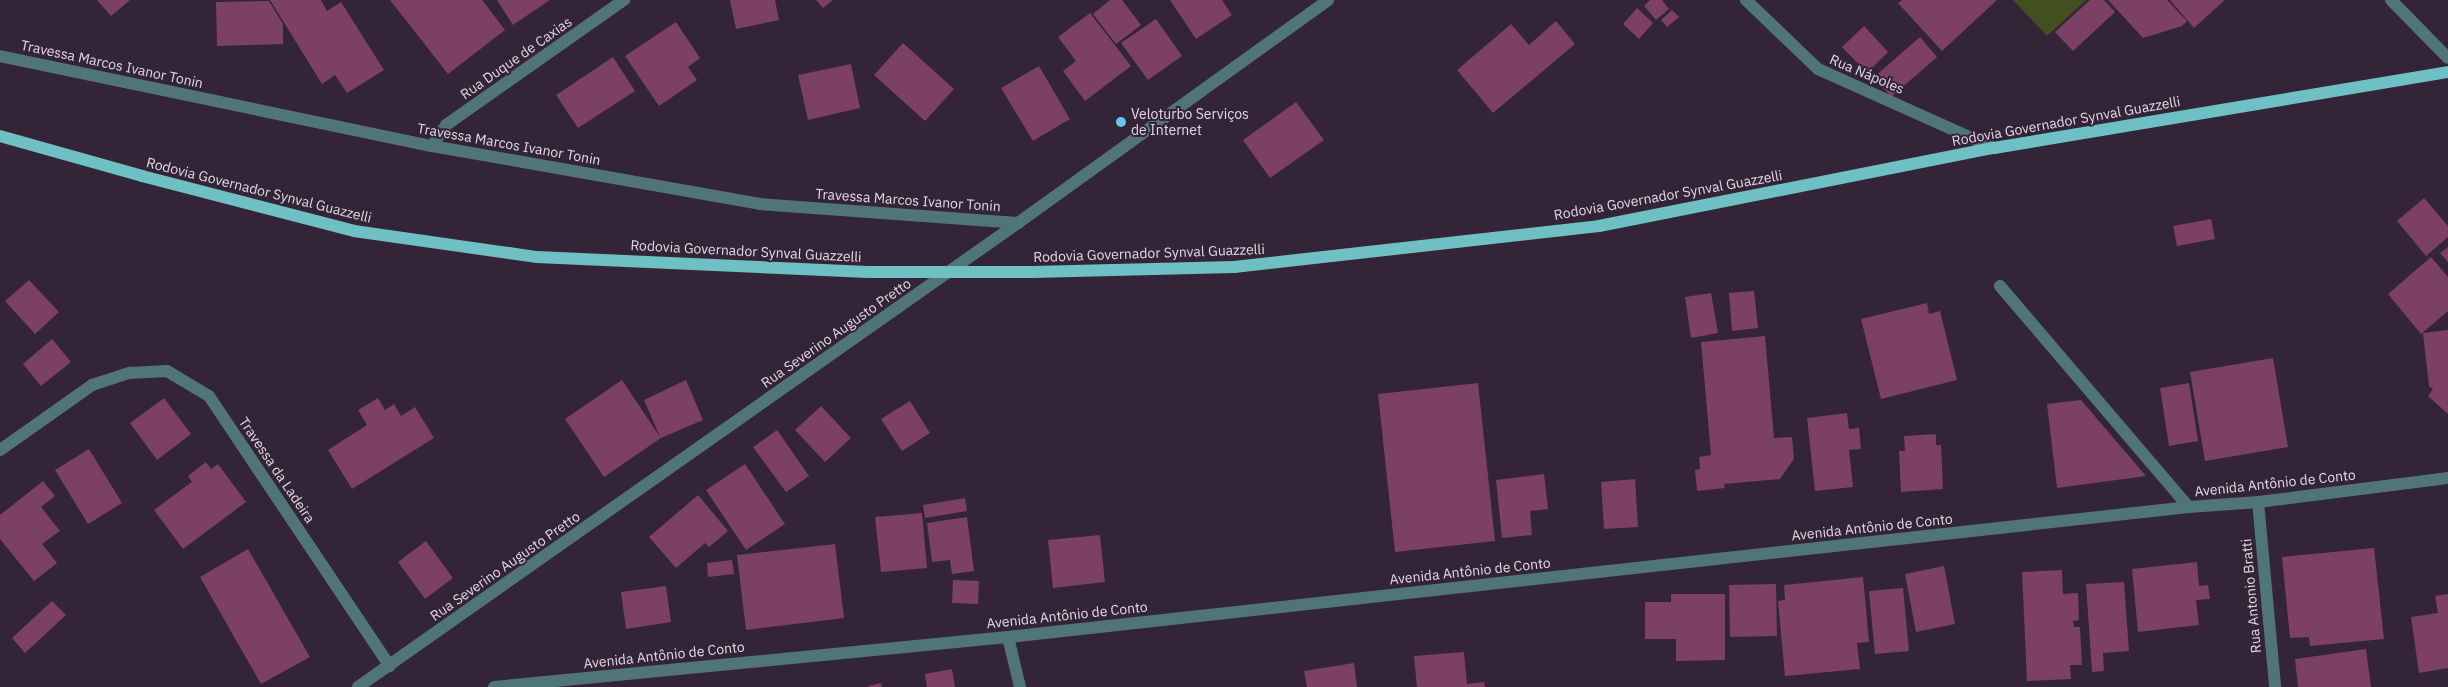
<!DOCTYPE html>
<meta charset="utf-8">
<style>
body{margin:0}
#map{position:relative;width:2448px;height:687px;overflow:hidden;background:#342437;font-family:"IBM Plex Sans",sans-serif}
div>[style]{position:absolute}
.green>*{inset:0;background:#434f1e}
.building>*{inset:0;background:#7b4064}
.minor>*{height:12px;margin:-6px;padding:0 6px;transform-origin:6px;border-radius:6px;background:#507577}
.major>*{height:12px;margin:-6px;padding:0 6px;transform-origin:6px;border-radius:6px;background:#6fc0c4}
.dots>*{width:14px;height:14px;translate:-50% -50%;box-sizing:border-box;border:2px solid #342437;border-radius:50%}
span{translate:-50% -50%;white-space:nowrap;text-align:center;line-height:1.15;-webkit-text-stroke:4px #342437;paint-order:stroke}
.street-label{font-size:14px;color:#e1d7e3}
.poi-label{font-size:14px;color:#e1d7e3}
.left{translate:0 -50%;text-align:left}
</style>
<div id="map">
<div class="green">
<i style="clip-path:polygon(2013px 0,2086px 0,2047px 36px)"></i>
</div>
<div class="building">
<i style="clip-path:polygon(97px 0,130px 0,111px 16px)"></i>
<i style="clip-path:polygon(270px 0,321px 0,327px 11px,341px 2px,384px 70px,347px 93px,335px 75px,322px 84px)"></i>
<i style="clip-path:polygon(390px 0,482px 0,505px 30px,448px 74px)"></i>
<i style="clip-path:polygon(497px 0,550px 0,513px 25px)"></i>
<i style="clip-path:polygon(730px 0,775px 0,779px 20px,736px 29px)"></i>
<i style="clip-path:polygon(816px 0,833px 0,823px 8px)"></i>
<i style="clip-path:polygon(1110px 0,1122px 0,1141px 25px,1116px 44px,1093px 14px)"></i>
<i style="clip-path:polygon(1170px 0,1222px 0,1232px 15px,1196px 39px)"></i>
<i style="clip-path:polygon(1650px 0,1662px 0,1669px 9px,1656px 20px,1644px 6px)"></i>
<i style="clip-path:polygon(1902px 0,1997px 0,1942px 51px,1898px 3px)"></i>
<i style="clip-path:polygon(2090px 0,2104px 0,2115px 12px,2073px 51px,2055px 32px)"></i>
<i style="clip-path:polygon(2108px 0,2167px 0,2187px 21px,2182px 26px,2143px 38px)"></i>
<i style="clip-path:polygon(2170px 0,2225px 0,2194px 28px)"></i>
<i style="clip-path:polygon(269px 1px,283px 24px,283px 44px,217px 46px,216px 2px)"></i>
<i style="clip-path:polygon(1637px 8px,1653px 23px,1639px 39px,1623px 24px)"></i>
<i style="clip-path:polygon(1672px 10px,1679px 17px,1667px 27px,1661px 20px)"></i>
<i style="clip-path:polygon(1090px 13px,1131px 66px,1085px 101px,1063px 71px,1076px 61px,1058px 37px)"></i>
<i style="clip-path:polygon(1156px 19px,1182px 56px,1148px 80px,1121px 43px)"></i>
<i style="clip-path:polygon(1556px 21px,1575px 44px,1493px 113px,1457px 70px,1511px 24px,1529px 45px)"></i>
<i style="clip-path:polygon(676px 22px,700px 58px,688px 67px,697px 80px,659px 106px,625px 56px)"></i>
<i style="clip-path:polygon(1864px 26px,1888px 52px,1867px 73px,1842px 47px)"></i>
<i style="clip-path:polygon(1920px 37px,1937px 57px,1891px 97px,1874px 77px)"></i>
<i style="clip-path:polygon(903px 43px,954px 89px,925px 121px,874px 75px)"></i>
<i style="clip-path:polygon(613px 57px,635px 91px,578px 128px,556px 95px)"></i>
<i style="clip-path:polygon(851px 64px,860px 108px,808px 120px,798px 75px)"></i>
<i style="clip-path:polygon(1039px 66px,1070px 119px,1033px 141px,1001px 88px)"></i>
<i style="clip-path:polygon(1296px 102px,1324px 140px,1270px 178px,1243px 140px)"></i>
<i style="clip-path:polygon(2424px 198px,2448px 226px,2448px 237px,2426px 256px,2397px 221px)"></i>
<i style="clip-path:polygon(2211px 219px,2215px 239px,2177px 246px,2173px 226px)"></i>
<i style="clip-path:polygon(2448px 247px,2448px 262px,2440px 253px)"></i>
<i style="clip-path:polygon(2431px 257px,2448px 277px,2448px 311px,2421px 334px,2388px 294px)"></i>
<i style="clip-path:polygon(29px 280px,59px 312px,35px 334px,5px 301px)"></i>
<i style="clip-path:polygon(1754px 291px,1758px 328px,1732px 331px,1729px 293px)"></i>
<i style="clip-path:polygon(1711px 293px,1718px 333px,1691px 338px,1685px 297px)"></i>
<i style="clip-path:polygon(1927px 303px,1929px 314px,1940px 311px,1957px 380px,1881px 399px,1861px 319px)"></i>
<i style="clip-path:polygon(2448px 330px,2448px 414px,2428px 396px,2433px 389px,2429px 386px,2423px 333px)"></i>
<i style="clip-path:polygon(1765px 336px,1774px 438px,1792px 437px,1794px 459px,1780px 479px,1724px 484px,1725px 488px,1697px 491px,1695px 470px,1700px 469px,1699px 457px,1711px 455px,1701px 342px)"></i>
<i style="clip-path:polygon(52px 339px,71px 362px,41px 386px,23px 364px)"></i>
<i style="clip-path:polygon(2273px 358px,2288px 447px,2205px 461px,2190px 372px)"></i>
<i style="clip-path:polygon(622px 380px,660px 437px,644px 400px,686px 380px,703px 420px,661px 438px,604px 477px,565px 419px)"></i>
<i style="clip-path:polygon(1478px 383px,1495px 541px,1395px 552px,1378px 394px)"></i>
<i style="clip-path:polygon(2189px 383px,2198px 441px,2169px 446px,2160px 388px)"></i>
<i style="clip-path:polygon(164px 398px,191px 434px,157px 460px,130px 423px)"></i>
<i style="clip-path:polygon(378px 398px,385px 410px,394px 404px,401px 416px,415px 407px,434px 438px,352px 489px,328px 450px,367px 425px,358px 410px)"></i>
<i style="clip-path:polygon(2081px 400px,2146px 476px,2057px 488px,2047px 404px)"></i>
<i style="clip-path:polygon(910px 401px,930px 433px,902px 451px,881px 419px)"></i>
<i style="clip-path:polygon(821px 406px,851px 438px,825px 462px,795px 430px)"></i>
<i style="clip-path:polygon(1847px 413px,1849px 429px,1859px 428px,1861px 449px,1849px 450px,1853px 487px,1815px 491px,1807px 418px)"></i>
<i style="clip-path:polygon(777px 430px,809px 476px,786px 492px,753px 447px)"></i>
<i style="clip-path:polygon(1936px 434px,1936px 445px,1941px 445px,1943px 489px,1901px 492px,1899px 451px,1905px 451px,1904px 436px)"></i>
<i style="clip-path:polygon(89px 449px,122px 503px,88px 524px,55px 470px)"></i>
<i style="clip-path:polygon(206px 462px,211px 469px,218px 464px,246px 502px,183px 549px,154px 510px,192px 482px,188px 476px)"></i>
<i style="clip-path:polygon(745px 464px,785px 524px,746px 550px,706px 490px)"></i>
<i style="clip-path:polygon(1544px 474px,1548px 509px,1530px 511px,1532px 535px,1502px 538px,1496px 480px)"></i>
<i style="clip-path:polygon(1635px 479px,1638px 527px,1604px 529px,1601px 482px)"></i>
<i style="clip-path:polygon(43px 481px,55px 496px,41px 507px,60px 531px,42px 544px,57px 563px,34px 581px,0 539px,0 515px)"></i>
<i style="clip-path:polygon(698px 495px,728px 531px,709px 547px,705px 543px,676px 568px,649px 537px)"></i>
<i style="clip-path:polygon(965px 498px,967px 511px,925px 518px,923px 505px)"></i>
<i style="clip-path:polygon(922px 513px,927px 568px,881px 572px,875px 517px)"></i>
<i style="clip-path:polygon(967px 517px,974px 571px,952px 574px,950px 560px,932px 562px,927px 523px)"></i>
<i style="clip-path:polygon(1100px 535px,1105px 582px,1053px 588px,1048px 540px)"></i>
<i style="clip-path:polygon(426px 541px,453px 578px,425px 599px,398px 562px)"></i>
<i style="clip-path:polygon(835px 544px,844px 618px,746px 630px,737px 555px)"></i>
<i style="clip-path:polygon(2374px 548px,2384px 639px,2310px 646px,2309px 637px,2290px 638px,2282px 557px)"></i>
<i style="clip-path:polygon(248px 549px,310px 657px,261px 684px,200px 577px)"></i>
<i style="clip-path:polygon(732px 560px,734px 574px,708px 577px,707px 563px)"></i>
<i style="clip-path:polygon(2197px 562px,2199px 586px,2208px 585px,2210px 599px,2196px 600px,2199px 625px,2138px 632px,2132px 569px)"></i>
<i style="clip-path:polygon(1944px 566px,1955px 624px,1916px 632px,1905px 574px)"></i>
<i style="clip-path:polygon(2062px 570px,2063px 594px,2078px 593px,2079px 620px,2073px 621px,2074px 627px,2080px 627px,2082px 665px,2070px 665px,2071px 679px,2027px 681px,2022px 572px)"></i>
<i style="clip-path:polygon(1863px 577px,1869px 642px,1857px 643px,1860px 669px,1785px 676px,1778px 601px,1785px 600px,1784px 585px)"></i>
<i style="clip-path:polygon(953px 580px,979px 581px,978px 604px,952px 603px)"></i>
<i style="clip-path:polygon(2124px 582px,2129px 651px,2103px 653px,2104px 671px,2092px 672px,2086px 584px)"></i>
<i style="clip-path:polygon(1776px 584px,1777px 636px,1730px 637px,1729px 585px)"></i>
<i style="clip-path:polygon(666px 586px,671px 622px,626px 629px,621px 592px)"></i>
<i style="clip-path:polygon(1903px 588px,1909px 651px,1875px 654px,1869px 591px)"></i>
<i style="clip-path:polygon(1671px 594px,1725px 594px,1725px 660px,1676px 661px,1676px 639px,1645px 639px,1645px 602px,1671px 602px)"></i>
<i style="clip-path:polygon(2448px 594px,2448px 668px,2419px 673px,2411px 617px,2438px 613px,2435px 596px)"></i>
<i style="clip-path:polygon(52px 601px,66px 615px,25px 653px,12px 638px)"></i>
<i style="clip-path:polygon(2366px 649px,2371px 687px,2298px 687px,2295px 659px)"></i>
<i style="clip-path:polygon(1464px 652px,1467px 684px,1484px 682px,1485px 687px,1417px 687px,1414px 656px)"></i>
<i style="clip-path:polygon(1354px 663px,1357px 687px,1307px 687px,1304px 671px)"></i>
<i style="clip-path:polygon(952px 669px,955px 687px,927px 687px,925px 674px)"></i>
<i style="clip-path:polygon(881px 683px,882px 687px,868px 687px,868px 686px)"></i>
</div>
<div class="minor">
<i style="left:1746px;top:0;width:100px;rotate:43.8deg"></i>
<i style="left:1818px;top:69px;width:193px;rotate:24.2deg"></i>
<i style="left:2391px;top:0;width:81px;rotate:45.5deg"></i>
<i style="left:0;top:56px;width:441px;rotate:11.8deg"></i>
<i style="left:432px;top:146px;width:333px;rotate:10deg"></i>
<i style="left:760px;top:204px;width:259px;rotate:4.2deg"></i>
<i style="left:432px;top:146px;width:25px;rotate:-56deg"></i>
<i style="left:446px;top:125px;width:218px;rotate:-35.1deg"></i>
<i style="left:2000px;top:286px;width:291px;rotate:49.5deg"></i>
<i style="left:0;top:450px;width:113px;rotate:-35.2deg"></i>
<i style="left:92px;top:385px;width:40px;rotate:-18deg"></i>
<i style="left:130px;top:373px;width:37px;rotate:-3deg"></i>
<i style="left:167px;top:371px;width:49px;rotate:30.8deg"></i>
<i style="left:209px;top:396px;width:325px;rotate:56.2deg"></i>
<i style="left:2258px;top:502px;width:186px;rotate:84.7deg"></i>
<i style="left:1008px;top:637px;width:51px;rotate:76.5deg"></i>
<i style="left:358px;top:687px;width:807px;rotate:-35.11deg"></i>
<i style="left:1018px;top:223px;width:382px;rotate:-35.7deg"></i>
<i style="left:494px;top:687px;width:516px;rotate:-5.56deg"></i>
<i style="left:1008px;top:637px;width:1188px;rotate:-6.28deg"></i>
<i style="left:2189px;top:507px;width:69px;rotate:-4.1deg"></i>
<i style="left:2258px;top:502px;width:192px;rotate:-7.2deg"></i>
</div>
<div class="major">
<i style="left:0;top:136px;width:148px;rotate:15.7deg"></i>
<i style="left:142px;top:176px;width:219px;rotate:14.5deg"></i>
<i style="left:354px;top:231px;width:185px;rotate:8.1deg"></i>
<i style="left:537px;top:257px;width:331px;rotate:2.6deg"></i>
<i style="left:868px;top:272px;width:165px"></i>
<i style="left:1033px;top:272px;width:201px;rotate:-1.4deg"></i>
<i style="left:1234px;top:267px;width:367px;rotate:-6.4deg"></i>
<i style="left:1599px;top:226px;width:403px;rotate:-11.2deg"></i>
<i style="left:1994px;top:148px;width:460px;rotate:-9.5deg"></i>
</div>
<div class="dots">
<i style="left:1121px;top:122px;background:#65c5ee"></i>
</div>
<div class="street-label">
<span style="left:516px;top:58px;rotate:-35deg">Rua Duque de Caxias</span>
<span style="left:112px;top:64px;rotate:12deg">Travessa Marcos Ivanor Tonin</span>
<span style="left:1867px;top:74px;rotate:23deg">Rua Nápoles</span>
<span style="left:2066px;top:121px;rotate:-10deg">Rodovia Governador Synval Guazzelli</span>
<span style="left:509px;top:144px;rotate:10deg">Travessa Marcos Ivanor Tonin</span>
<span style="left:259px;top:190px;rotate:14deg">Rodovia Governador Synval Guazzelli</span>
<span style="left:1668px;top:195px;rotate:-10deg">Rodovia Governador Synval Guazzelli</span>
<span style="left:908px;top:200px;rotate:4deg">Travessa Marcos Ivanor Tonin</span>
<span style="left:746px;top:251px;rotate:3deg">Rodovia Governador Synval Guazzelli</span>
<span style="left:1149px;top:253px;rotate:-2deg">Rodovia Governador Synval Guazzelli</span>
<span style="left:836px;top:333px;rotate:-35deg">Rua Severino Augusto Pretto</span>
<span style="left:277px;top:470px;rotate:56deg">Travessa da Ladeira</span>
<span style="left:2275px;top:483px;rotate:-6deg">Avenida Antônio de Conto</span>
<span style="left:1872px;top:527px;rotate:-6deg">Avenida Antônio de Conto</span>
<span style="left:505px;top:566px;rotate:-35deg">Rua Severino Augusto Pretto</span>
<span style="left:1470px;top:571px;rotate:-6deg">Avenida Antônio de Conto</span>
<span style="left:2251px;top:596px;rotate:-95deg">Rua Antonio Bratti</span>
<span style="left:1067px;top:615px;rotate:-6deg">Avenida Antônio de Conto</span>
<span style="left:664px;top:655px;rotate:-6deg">Avenida Antônio de Conto</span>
</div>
<div class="poi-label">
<span class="left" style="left:1131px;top:122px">Veloturbo Serviços<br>de Internet</span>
</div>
</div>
